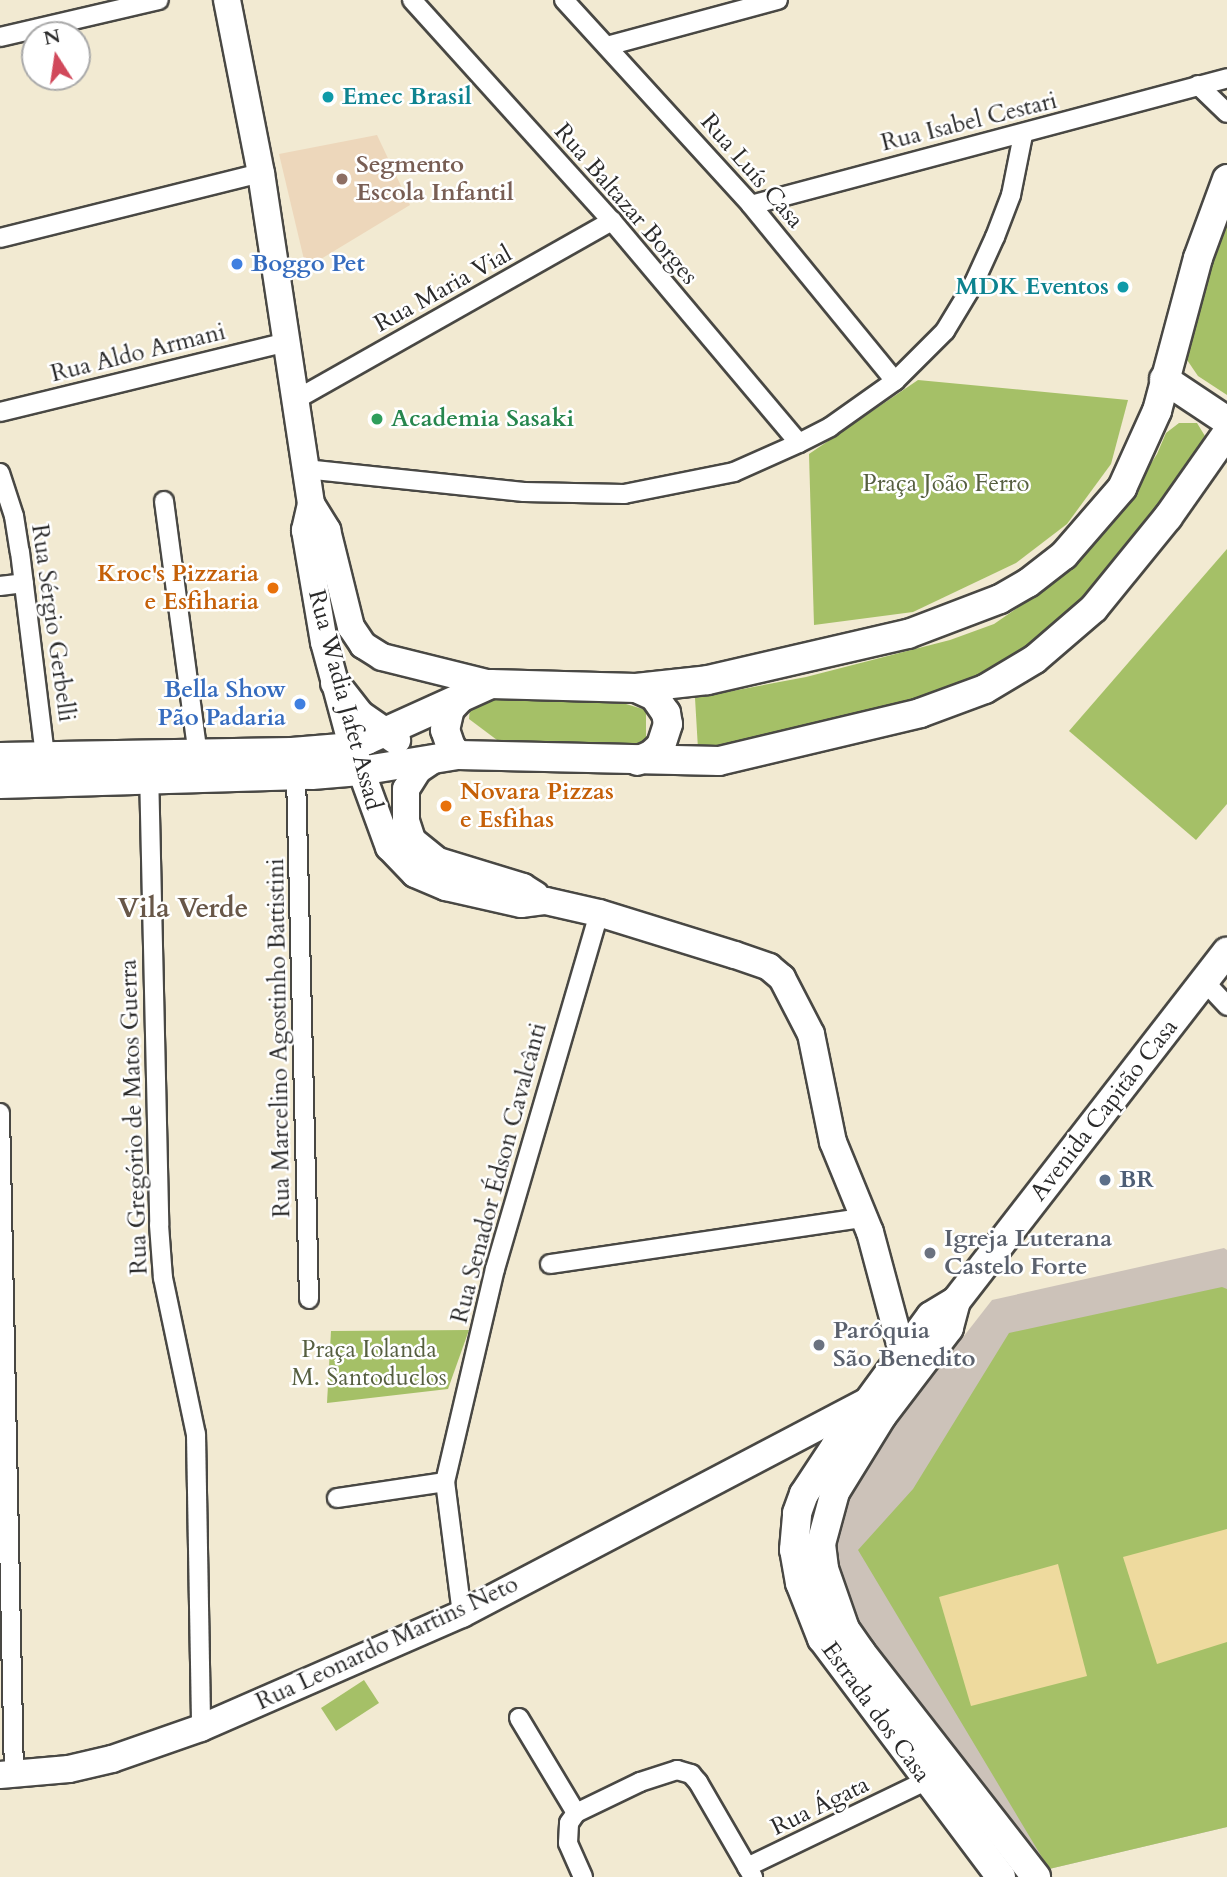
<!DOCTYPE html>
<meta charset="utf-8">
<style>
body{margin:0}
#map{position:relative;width:1227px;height:1877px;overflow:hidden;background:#f2ead2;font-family:Cardo,serif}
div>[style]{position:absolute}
.built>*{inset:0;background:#edd7bb}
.industrial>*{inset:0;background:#ccc2b9}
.green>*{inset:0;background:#a5c067}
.sand>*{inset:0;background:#eeda9e}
.roads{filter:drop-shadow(2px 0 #494844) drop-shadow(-2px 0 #494844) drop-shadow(0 2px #494844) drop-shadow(0 -2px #494844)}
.street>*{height:18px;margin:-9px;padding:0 9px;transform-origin:9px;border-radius:9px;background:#fff}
.secondary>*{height:26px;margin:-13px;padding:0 13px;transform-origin:13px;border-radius:13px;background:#fff}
.primary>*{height:28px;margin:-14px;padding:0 14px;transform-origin:14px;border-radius:14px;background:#fff}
.dots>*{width:19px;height:19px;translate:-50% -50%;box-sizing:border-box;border:4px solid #fff;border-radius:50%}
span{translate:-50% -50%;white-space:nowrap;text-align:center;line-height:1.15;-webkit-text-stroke:5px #fff;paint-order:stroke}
.culture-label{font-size:24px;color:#0d838f;font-weight:700}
.left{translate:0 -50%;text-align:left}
.right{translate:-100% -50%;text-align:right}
.street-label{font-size:24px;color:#2b2b2b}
.education-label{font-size:24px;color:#785e54;font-weight:700}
.shop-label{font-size:24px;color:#366cbe;font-weight:700}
.leisure-label{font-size:24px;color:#27864d;font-weight:700}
.park-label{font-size:24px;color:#565f40}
.food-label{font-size:24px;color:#c56008;font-weight:700}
.service-label{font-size:24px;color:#4e5e75;font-weight:700}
.worship-label{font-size:24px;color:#5b616d;font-weight:700}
.quarter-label{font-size:28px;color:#685748;font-weight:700}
.north{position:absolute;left:21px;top:21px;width:70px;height:70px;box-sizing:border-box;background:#fff;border:2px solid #aaa;border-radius:50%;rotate:348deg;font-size:19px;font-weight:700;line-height:28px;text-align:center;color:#2b2b2b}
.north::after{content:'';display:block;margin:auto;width:24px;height:32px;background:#d1495b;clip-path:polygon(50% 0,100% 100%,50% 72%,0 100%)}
</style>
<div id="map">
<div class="built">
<i style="clip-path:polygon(377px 135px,410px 205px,306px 268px,279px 154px)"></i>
</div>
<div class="industrial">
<i style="clip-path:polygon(1224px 1248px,1227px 1250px,1227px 1827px,1049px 1869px,858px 1630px,833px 1560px,837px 1520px,855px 1476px,992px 1300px)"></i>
</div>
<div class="green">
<i style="clip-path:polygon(1227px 220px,1227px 395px,1198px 376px,1185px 357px,1188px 324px)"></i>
<i style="clip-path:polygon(918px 380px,1128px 400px,1111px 464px,1067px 524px,1016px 563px,913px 612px,814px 625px,809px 454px)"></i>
<i style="clip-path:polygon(1179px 423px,1197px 423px,1205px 436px,1204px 452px,1053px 636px,973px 685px,833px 722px,698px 749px,695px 698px,806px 677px,950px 640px,994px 624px,1033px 597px,1085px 554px,1113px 524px,1157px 454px,1166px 433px)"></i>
<i style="clip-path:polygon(1227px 549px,1227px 804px,1196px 840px,1069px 731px)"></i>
<i style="clip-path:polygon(485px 698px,626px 704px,646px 710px,646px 744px,631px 749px,501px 743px,469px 719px,470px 708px)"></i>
<i style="clip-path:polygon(1222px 1287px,1227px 1289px,1227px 1827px,1049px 1869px,858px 1550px,913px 1489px,1009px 1333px)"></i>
<i style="clip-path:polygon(469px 1330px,448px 1389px,327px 1403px,331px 1331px)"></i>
<i style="clip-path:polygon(364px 1680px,379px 1703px,336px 1731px,321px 1708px)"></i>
</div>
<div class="sand">
<i style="clip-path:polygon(1227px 1529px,1227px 1642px,1157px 1664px,1123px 1557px)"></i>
<i style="clip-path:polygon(1058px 1564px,1087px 1676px,971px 1706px,939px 1597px)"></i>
</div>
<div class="roads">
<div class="street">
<i style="left:412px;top:0;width:298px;rotate:47.9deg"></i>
<i style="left:612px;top:221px;width:290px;rotate:49.9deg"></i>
<i style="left:564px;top:0;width:277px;rotate:47.6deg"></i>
<i style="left:751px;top:205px;width:227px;rotate:50.7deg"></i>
<i style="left:0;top:37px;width:163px;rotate:-13.1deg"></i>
<i style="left:607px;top:46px;width:177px;rotate:-15.1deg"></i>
<i style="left:1198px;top:85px;width:40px;rotate:44deg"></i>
<i style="left:751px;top:205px;width:493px;rotate:-14.9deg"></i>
<i style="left:0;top:238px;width:269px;rotate:-14deg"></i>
<i style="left:297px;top:399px;width:362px;rotate:-29.5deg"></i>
<i style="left:0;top:412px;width:296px;rotate:-13.7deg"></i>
<i style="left:305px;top:469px;width:220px;rotate:6deg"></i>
<i style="left:524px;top:492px;width:100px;rotate:1.1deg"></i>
<i style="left:624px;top:494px;width:112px;rotate:-11.3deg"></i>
<i style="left:734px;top:472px;width:71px;rotate:-24deg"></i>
<i style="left:799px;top:443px;width:35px;rotate:-27deg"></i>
<i style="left:830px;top:427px;width:80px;rotate:-35.3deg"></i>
<i style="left:895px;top:381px;width:71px;rotate:-45deg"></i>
<i style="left:945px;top:331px;width:56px;rotate:-58.9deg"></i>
<i style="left:974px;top:283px;width:51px;rotate:-65.5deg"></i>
<i style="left:995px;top:237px;width:45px;rotate:-69.1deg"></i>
<i style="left:1011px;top:195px;width:61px;rotate:-78.7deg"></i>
<i style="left:0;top:473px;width:45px;rotate:72deg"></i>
<i style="left:14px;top:516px;width:36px;rotate:81deg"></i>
<i style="left:20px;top:552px;width:215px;rotate:83deg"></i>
<i style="left:164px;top:501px;width:264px;rotate:82.4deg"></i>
<i style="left:0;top:586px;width:24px;rotate:-7deg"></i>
<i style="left:149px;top:770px;width:455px;rotate:88.7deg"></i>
<i style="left:159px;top:1225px;width:53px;rotate:85.7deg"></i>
<i style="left:163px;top:1278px;width:159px;rotate:78.1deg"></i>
<i style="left:196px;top:1434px;width:294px;rotate:89deg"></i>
<i style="left:296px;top:775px;width:524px;rotate:88.58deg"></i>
<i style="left:1204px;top:981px;width:34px;rotate:47deg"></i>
<i style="left:0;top:1113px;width:662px;rotate:88.79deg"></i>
<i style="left:550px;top:1264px;width:316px;rotate:-8.4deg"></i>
<i style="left:337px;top:1498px;width:109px;rotate:-8.4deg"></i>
<i style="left:462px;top:1614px;width:133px;rotate:-97.3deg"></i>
<i style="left:445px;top:1482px;width:219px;rotate:-76.8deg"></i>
<i style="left:495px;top:1269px;width:371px;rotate:-73.7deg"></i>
<i style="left:519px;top:1718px;width:111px;rotate:59deg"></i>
<i style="left:747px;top:1867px;width:210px;rotate:-25.7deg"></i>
<i style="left:583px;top:1877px;width:37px;rotate:-114deg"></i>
<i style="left:568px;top:1843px;width:20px;rotate:-87deg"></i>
<i style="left:569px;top:1823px;width:12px;rotate:-55deg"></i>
<i style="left:576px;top:1813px;width:71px;rotate:-25.8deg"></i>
<i style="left:640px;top:1782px;width:39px;rotate:-18deg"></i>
<i style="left:677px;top:1770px;width:15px;rotate:16deg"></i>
<i style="left:691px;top:1774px;width:11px;rotate:49deg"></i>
<i style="left:698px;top:1782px;width:110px;rotate:59.9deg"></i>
</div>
<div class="secondary">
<i style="left:227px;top:0;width:176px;rotate:78.9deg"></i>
<i style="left:261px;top:173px;width:335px;rotate:81.4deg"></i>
<i style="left:311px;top:504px;width:31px;rotate:58deg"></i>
<i style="left:327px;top:530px;width:100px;rotate:76.1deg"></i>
<i style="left:351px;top:627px;width:22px;rotate:56deg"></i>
<i style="left:363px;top:645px;width:22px;rotate:32deg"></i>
<i style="left:382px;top:657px;width:112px;rotate:13.9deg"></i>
<i style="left:311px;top:504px;width:27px;rotate:103deg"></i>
<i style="left:305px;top:530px;width:114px;rotate:80.4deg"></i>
<i style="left:324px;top:642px;width:108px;rotate:74.9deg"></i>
<i style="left:352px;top:746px;width:108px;rotate:69.9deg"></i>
<i style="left:389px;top:847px;width:37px;rotate:46deg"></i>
<i style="left:415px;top:874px;width:34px;rotate:23deg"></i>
<i style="left:446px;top:887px;width:77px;rotate:12.8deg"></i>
<i style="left:521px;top:904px;width:25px;rotate:-7deg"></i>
<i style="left:546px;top:901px;width:54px;rotate:12.8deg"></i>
<i style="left:599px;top:913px;width:142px;rotate:17.2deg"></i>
<i style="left:735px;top:955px;width:36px;rotate:19deg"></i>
<i style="left:769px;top:967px;width:17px;rotate:40deg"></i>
<i style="left:782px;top:978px;width:63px;rotate:62.6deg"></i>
<i style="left:811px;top:1034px;width:110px;rotate:78.5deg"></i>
<i style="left:833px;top:1142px;width:97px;rotate:67.7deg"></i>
<i style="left:870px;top:1232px;width:127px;rotate:75deg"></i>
<i style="left:903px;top:1355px;width:16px;rotate:27deg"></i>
<i style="left:436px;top:758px;width:22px;rotate:146deg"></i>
<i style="left:418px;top:770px;width:22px;rotate:122deg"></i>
<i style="left:406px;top:789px;width:32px;rotate:90deg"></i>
<i style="left:406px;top:821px;width:20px;rotate:72deg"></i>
<i style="left:412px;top:840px;width:33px;rotate:39deg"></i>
<i style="left:438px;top:861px;width:89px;rotate:17deg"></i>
<i style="left:523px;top:887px;width:15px;rotate:32deg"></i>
<i style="left:0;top:1775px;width:69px;rotate:-5deg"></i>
<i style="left:69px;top:1769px;width:44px;rotate:-13.1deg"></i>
<i style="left:112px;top:1759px;width:94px;rotate:-19.2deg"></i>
<i style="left:201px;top:1728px;width:285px;rotate:-23.6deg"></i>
<i style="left:462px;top:1614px;width:458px;rotate:-27.7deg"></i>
</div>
<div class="primary">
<i style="left:1164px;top:379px;width:76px;rotate:33.7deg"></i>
<i style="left:335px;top:683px;width:41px;rotate:52deg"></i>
<i style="left:360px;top:715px;width:44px;rotate:34.8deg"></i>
<i style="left:636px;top:688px;width:20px;rotate:24deg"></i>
<i style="left:654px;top:696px;width:21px;rotate:55deg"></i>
<i style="left:666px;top:713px;width:11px;rotate:80deg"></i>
<i style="left:668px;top:724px;width:23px;rotate:108deg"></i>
<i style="left:661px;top:746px;width:13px;rotate:138deg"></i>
<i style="left:651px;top:755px;width:15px;rotate:157deg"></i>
<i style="left:458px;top:755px;width:11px;rotate:-131deg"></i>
<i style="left:451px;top:747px;width:18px;rotate:-109deg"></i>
<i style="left:445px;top:730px;width:22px;rotate:-77deg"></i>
<i style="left:450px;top:709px;width:18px;rotate:-47deg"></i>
<i style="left:0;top:757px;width:292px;rotate:-1deg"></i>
<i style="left:292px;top:752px;width:49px;rotate:-4.7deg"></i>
<i style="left:341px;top:748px;width:27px;rotate:-17deg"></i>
<i style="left:367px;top:740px;width:136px;rotate:-24.3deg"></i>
<i style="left:491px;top:684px;width:145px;rotate:1.6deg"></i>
<i style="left:636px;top:688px;width:72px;rotate:-6.3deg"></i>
<i style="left:708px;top:680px;width:205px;rotate:-13deg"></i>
<i style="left:908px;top:634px;width:98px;rotate:-20.8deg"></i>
<i style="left:1000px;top:599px;width:32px;rotate:-30deg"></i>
<i style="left:1028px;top:583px;width:46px;rotate:-37.9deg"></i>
<i style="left:1064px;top:555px;width:89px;rotate:-49.1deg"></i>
<i style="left:1122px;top:488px;width:85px;rotate:-65.6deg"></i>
<i style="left:1157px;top:411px;width:158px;rotate:-75deg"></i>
<i style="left:1198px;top:258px;width:84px;rotate:-69.8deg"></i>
<i style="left:0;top:784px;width:312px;rotate:-1.7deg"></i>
<i style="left:312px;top:775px;width:48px;rotate:-4.8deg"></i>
<i style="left:360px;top:771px;width:99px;rotate:-9.3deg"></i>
<i style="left:458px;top:755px;width:261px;rotate:1.3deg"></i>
<i style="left:719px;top:761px;width:207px;rotate:-13.4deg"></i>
<i style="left:920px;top:713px;width:69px;rotate:-20.3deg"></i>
<i style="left:985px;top:689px;width:58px;rotate:-31deg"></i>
<i style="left:1035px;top:659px;width:78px;rotate:-40.8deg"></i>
<i style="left:1094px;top:608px;width:117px;rotate:-50.9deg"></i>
<i style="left:1168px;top:517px;width:103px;rotate:-54.9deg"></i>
<i style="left:956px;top:1301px;width:28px;rotate:105deg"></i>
<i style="left:949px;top:1328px;width:111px;rotate:127.3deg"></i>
<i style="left:882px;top:1416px;width:89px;rotate:121.7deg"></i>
<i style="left:835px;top:1492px;width:54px;rotate:105.1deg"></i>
<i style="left:821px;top:1544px;width:25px;rotate:83deg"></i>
<i style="left:824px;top:1569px;width:64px;rotate:70.7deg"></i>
<i style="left:845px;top:1629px;width:28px;rotate:55deg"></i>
<i style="left:861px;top:1652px;width:285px;rotate:52.1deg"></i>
<i style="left:1001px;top:1877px;width:298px;rotate:-126.9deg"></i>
<i style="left:822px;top:1639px;width:60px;rotate:-111.4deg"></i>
<i style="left:800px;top:1583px;width:34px;rotate:-100deg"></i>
<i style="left:794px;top:1550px;width:37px;rotate:-85deg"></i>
<i style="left:797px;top:1513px;width:20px;rotate:-70deg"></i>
<i style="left:804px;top:1494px;width:56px;rotate:-56.6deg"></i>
<i style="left:835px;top:1447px;width:162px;rotate:-53.8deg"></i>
<i style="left:931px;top:1316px;width:29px;rotate:-31deg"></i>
<i style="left:956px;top:1301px;width:442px;rotate:-52.2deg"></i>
</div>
</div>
<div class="dots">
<i style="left:328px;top:97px;background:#0f9aa8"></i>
<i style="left:342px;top:179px;background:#8d6e63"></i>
<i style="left:237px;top:264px;background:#3f7fe0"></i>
<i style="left:1123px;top:287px;background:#0f9aa8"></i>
<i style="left:377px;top:419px;background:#2e9e5b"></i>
<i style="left:273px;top:588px;background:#e8710a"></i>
<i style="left:300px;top:704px;background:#3f7fe0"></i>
<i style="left:446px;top:806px;background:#e8710a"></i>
<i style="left:1105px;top:1180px;background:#5c6f8a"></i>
<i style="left:930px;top:1253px;background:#6b7280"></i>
<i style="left:819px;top:1345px;background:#6b7280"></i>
</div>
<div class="culture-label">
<span class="left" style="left:342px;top:97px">Emec Brasil</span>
<span class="right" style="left:1109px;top:287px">MDK Eventos</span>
</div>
<div class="street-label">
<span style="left:969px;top:122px;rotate:-14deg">Rua Isabel Cestari</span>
<span style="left:752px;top:171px;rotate:49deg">Rua Luís Casa</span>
<span style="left:626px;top:204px;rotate:49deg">Rua Baltazar Borges</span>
<span style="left:443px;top:289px;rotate:-29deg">Rua Maria Vial</span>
<span style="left:138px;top:353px;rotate:-14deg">Rua Aldo Armani</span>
<span style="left:53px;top:623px;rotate:82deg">Rua Sérgio Gerbelli</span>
<span style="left:345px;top:700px;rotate:75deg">Rua Wadia Jafet Assad</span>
<span style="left:279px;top:1038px;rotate:-91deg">Rua Marcelino Agostinho Battistini</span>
<span style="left:1104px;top:1110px;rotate:-52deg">Avenida Capitão Casa</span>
<span style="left:134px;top:1117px;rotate:-92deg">Rua Gregório de Matos Guerra</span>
<span style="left:499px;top:1173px;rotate:-75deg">Rua Senador Édson Cavalcânti</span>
<span style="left:387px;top:1643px;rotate:-25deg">Rua Leonardo Martins Neto</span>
<span style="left:876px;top:1712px;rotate:54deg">Estrada dos Casa</span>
<span style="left:820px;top:1806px;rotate:-26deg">Rua Ágata</span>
</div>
<div class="education-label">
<span class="left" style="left:356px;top:179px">Segmento<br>Escola Infantil</span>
</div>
<div class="shop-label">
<span class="left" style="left:251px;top:264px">Boggo Pet</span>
<span class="right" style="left:286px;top:704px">Bella Show<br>Pão Padaria</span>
</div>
<div class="leisure-label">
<span class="left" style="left:391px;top:419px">Academia Sasaki</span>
</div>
<div class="park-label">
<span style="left:946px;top:484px">Praça João Ferro</span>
<span style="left:369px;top:1364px">Praça Iolanda<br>M. Santoduclos</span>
</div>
<div class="food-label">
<span class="right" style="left:259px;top:588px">Kroc's Pizzaria<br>e Esfiharia</span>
<span class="left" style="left:460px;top:806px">Novara Pizzas<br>e Esfihas</span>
</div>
<div class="service-label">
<span class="left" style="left:1119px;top:1180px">BR</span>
</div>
<div class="worship-label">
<span class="left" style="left:944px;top:1253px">Igreja Luterana<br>Castelo Forte</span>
<span class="left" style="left:833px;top:1345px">Paróquia<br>São Benedito</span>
</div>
<div class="quarter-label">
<span style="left:183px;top:908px">Vila Verde</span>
</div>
<div class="north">N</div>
</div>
